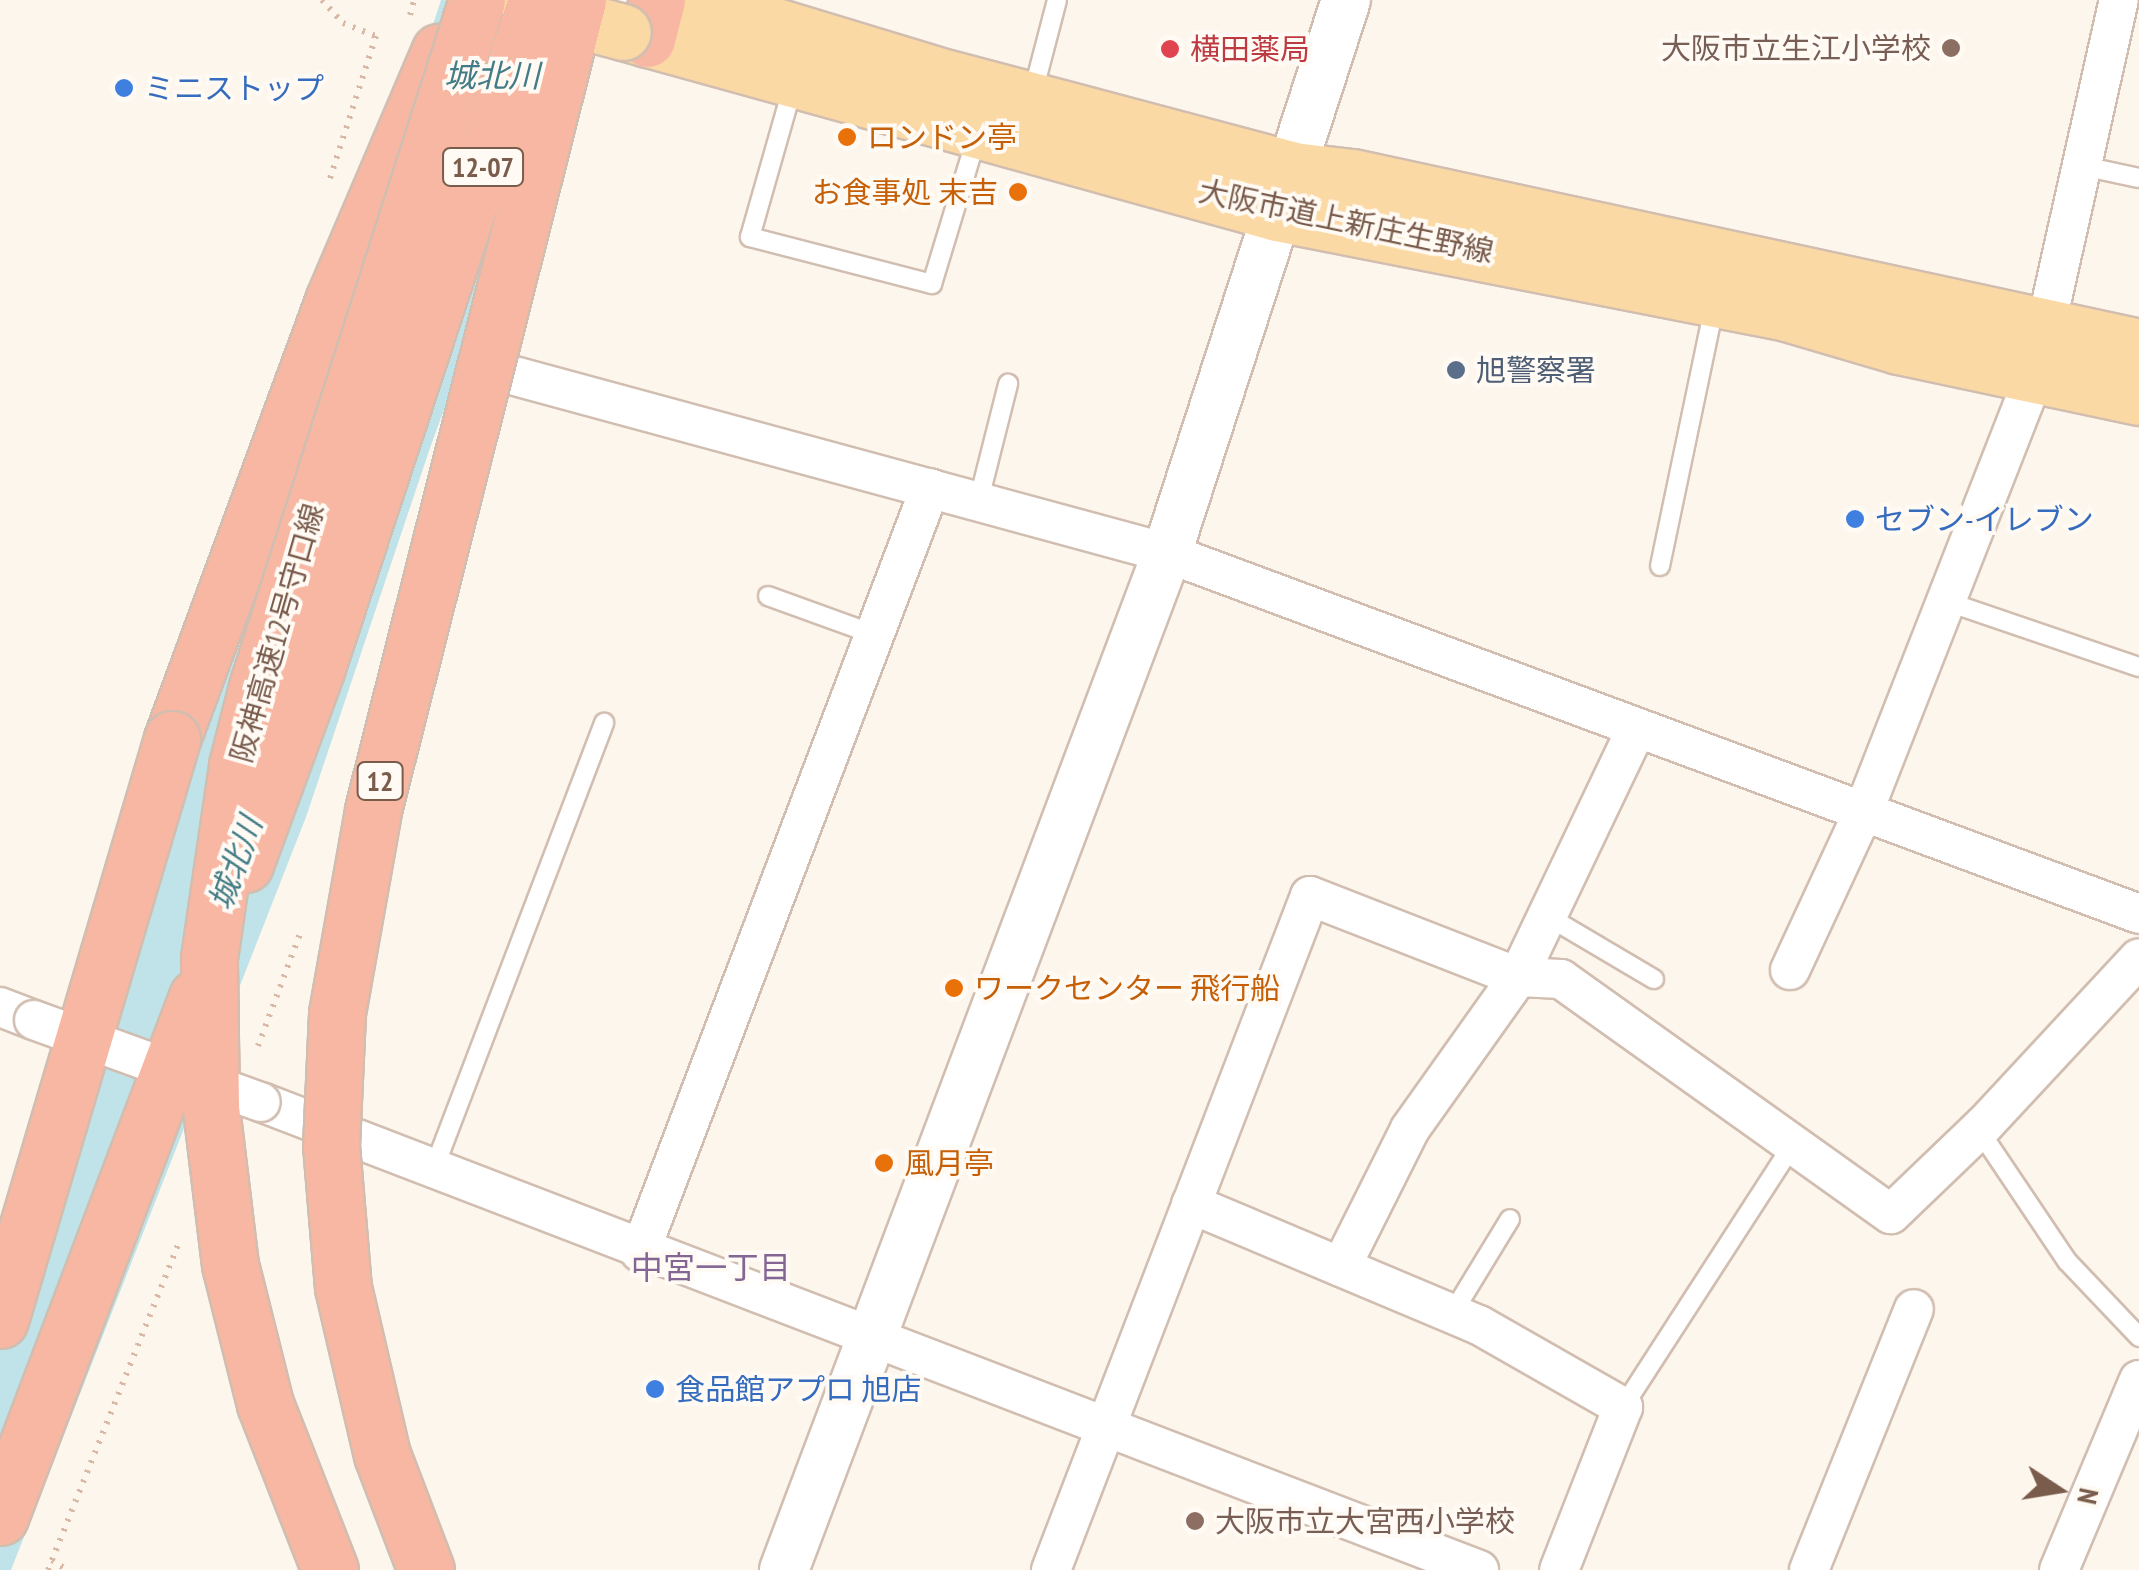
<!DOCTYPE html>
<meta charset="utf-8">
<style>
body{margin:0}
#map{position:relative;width:2139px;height:1570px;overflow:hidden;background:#fdf6ec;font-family:"PT Sans Narrow","Noto Sans JP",sans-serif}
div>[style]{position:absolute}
.water>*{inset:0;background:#bfe3e8}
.path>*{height:6px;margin-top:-3px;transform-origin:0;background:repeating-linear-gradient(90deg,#d9b8a5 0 2.5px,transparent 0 10.5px)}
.roads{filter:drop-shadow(2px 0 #d1beb0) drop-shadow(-2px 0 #d1beb0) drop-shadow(0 2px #d1beb0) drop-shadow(0 -2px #d1beb0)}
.service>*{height:18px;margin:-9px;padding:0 9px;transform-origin:9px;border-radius:9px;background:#fff}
.minor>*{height:38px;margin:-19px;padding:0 19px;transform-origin:19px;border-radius:19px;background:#fff}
.tertiary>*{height:48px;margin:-24px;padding:0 24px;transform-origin:24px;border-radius:24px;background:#fff}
.primary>*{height:55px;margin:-27.5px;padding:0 27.5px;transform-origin:27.5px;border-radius:27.5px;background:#fbd9a5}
.motorway>*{height:55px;margin:-27.5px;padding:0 27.5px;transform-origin:27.5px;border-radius:27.5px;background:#f7b7a3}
.bridges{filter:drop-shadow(2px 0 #d1beb0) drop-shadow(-2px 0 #d1beb0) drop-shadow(0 2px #d1beb0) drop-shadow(0 -2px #d1beb0)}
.minor-bridge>*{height:38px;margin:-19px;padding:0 19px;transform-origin:19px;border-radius:19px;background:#fff}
.primary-bridge>*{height:55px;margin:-27.5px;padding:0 27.5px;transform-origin:27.5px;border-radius:27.5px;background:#fbd9a5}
.motorway-bridge>*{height:55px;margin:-27.5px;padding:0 27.5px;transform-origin:27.5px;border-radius:27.5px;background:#f7b7a3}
.dots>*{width:28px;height:28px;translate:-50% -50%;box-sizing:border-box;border:5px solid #fffaf3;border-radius:50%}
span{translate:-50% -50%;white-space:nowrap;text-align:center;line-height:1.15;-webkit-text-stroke:8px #fffaf3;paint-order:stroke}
.shield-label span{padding:2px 8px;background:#fffaf3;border:2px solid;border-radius:8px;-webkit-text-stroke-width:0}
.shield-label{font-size:28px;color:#7a5c4d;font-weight:700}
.education-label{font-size:30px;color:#785e54}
.right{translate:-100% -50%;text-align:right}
.left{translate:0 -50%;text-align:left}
.health-label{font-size:30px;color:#be3a42}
.shop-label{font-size:30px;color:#366cbe}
.food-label{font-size:30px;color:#c56008}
.street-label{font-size:30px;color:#7a5c4d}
.service-label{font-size:30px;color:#4e5e75}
.water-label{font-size:32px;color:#437c86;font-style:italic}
.neighbourhood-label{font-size:32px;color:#846695}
.north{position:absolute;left:2009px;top:1440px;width:100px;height:100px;-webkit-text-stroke:8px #fffaf3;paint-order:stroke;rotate:102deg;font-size:28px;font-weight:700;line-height:40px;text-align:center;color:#7a5c4d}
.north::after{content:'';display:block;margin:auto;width:35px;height:45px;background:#7a5c4d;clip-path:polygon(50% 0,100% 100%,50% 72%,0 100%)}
</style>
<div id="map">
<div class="water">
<i style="clip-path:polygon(441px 0,595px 0,431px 445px,306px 817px,11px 1570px,0 1570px,0 1272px,357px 260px)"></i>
</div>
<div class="path">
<i style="left:322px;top:0;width:31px;rotate:48deg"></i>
<i style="left:343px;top:23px;width:35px;rotate:22deg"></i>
<i style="left:376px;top:36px;width:157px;rotate:107.9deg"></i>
<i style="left:410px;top:15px;width:16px;rotate:-75deg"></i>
<i style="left:258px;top:1046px;width:123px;rotate:-69.5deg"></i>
<i style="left:52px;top:1560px;width:18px;rotate:34deg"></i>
<i style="left:48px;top:1570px;width:352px;rotate:-68.2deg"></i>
</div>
<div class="roads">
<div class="service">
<i style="left:793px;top:86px;width:157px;rotate:105.9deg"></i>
<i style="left:750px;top:237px;width:188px;rotate:14.5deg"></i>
<i style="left:932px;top:284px;width:155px;rotate:-73.1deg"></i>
<i style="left:1032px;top:96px;width:99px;rotate:-75.4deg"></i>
<i style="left:2083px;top:166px;width:57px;rotate:12.1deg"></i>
<i style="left:979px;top:499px;width:119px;rotate:-75.8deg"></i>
<i style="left:1660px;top:566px;width:270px;rotate:-78.2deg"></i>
<i style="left:768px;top:596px;width:115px;rotate:19.9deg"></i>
<i style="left:1945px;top:601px;width:205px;rotate:18.8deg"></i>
<i style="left:1549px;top:917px;width:122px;rotate:30.6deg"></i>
<i style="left:1979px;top:1130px;width:158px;rotate:56.1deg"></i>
<i style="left:2067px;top:1261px;width:105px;rotate:46.5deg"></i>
<i style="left:433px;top:1171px;width:480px;rotate:-69.1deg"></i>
<i style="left:1452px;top:1314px;width:111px;rotate:-58.6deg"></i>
<i style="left:1623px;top:1407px;width:310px;rotate:-57.1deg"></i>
</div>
<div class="minor">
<i style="left:511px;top:375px;width:680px;rotate:15.18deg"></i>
<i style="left:1167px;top:553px;width:1037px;rotate:20.37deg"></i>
<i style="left:1790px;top:970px;width:173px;rotate:-65.1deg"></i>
<i style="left:1863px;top:813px;width:471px;rotate:-68.6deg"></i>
<i style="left:2035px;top:375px;width:384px;rotate:-77.4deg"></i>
<i style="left:0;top:1007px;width:36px;rotate:21deg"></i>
<i style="left:261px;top:1102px;width:1305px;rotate:21.02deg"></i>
<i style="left:1191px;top:1204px;width:312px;rotate:22.8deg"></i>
<i style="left:1479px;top:1325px;width:166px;rotate:29.7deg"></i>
<i style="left:1623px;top:1407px;width:175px;rotate:111.4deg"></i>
<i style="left:640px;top:1252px;width:817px;rotate:-69.21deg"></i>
<i style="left:1341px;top:1267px;width:154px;rotate:-63.4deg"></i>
<i style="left:1410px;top:1129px;width:186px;rotate:-54.6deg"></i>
<i style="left:1518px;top:977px;width:276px;rotate:-64.5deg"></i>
<i style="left:1051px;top:1570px;width:722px;rotate:-68.98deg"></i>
<i style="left:1310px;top:896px;width:223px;rotate:21.3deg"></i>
<i style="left:1518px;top:977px;width:43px;rotate:2.7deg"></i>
<i style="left:1561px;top:979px;width:405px;rotate:35.5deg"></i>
<i style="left:1891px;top:1214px;width:130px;rotate:-43.8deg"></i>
<i style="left:1985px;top:1124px;width:226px;rotate:-47.1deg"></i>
<i style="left:1809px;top:1570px;width:281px;rotate:-68.1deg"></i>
<i style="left:2059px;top:1570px;width:206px;rotate:-67.2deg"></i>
</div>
<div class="tertiary">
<i style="left:784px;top:1570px;width:1087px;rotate:-69.36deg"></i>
<i style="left:1167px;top:553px;width:581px;rotate:-72.06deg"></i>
</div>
<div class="primary">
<i style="left:690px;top:0;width:254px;rotate:16.9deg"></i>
<i style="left:933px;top:74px;width:373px;rotate:14.9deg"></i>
<i style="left:1293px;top:170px;width:59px;rotate:6.8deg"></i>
<i style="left:1352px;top:177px;width:805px;rotate:12.19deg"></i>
<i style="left:623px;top:32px;width:679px;rotate:15.47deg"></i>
<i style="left:1277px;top:213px;width:520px;rotate:11.09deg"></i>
<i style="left:1787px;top:313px;width:117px;rotate:16.4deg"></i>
<i style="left:1899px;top:346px;width:245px;rotate:12deg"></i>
</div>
<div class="motorway">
<i style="left:647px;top:39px;width:40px;rotate:-75.6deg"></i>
<i style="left:172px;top:739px;width:467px;rotate:-69.8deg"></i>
<i style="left:333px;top:301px;width:271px;rotate:-66.9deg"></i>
</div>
</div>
<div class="bridges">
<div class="minor-bridge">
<i style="left:34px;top:1020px;width:241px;rotate:19.9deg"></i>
</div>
<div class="primary-bridge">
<i style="left:529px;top:7px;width:97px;rotate:14.9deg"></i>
</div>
<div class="motorway-bridge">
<i style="left:245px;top:864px;width:210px;rotate:-69.9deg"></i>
<i style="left:317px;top:667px;width:702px;rotate:-71.82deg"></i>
<i style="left:0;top:1320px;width:606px;rotate:-73.51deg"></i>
<i style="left:0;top:1517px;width:556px;rotate:-69.25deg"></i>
<i style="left:330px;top:1570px;width:178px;rotate:-111.4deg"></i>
<i style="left:265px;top:1404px;width:143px;rotate:-104.1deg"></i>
<i style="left:230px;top:1265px;width:159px;rotate:-96.9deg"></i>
<i style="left:211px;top:1107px;width:149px;rotate:-90.8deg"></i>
<i style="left:209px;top:958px;width:195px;rotate:-81.7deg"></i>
<i style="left:237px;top:765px;width:81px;rotate:-75.6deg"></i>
<i style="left:257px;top:687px;width:721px;rotate:-72.24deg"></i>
<i style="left:426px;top:1570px;width:123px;rotate:-110.9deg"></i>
<i style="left:382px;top:1455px;width:171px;rotate:-103.1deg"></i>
<i style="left:343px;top:1288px;width:143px;rotate:-94.8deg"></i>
<i style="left:331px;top:1146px;width:133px;rotate:-87.4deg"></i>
<i style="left:337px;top:1013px;width:206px;rotate:-79.9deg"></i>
<i style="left:373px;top:810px;width:836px;rotate:-75.8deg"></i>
</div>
</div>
<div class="dots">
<i style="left:1951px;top:48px;background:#8d6e63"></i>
<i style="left:1170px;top:49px;background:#e0444e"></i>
<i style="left:124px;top:88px;background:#3f7fe0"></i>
<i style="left:847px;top:137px;background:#e8710a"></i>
<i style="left:1018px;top:192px;background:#e8710a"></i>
<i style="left:1456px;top:370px;background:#5c6f8a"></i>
<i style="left:1855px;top:519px;background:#3f7fe0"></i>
<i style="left:954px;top:988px;background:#e8710a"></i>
<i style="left:884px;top:1163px;background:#e8710a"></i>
<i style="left:655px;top:1389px;background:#3f7fe0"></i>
<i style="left:1195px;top:1521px;background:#8d6e63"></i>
</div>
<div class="shield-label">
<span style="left:483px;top:167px">12-07</span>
<span style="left:380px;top:781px">12</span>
</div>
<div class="education-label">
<span class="right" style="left:1931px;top:48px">大阪市立生江小学校</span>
<span class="left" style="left:1215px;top:1521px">大阪市立大宮西小学校</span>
</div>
<div class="health-label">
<span class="left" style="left:1190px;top:49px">横田薬局</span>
</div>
<div class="shop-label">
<span class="left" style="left:144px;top:88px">ミニストップ</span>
<span class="left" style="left:1875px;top:519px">セブン-イレブン</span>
<span class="left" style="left:675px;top:1389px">食品館アプロ 旭店</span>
</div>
<div class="food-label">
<span class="left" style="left:867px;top:137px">ロンドン亭</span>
<span class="right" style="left:998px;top:192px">お食事処 末吉</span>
<span class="left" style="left:974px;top:988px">ワークセンター 飛行船</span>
<span class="left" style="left:904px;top:1163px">風月亭</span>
</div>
<div class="street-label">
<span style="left:1346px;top:221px;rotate:12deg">大阪市道上新庄生野線</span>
<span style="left:277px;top:633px;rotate:-74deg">阪神高速12号守口線</span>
</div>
<div class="service-label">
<span class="left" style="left:1476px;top:370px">旭警察署</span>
</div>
<div class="water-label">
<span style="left:492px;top:75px">城北川</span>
<span style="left:235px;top:863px;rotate:-70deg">城北川</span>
</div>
<div class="neighbourhood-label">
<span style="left:711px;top:1267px">中宮一丁目</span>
</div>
<div class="north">N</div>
</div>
